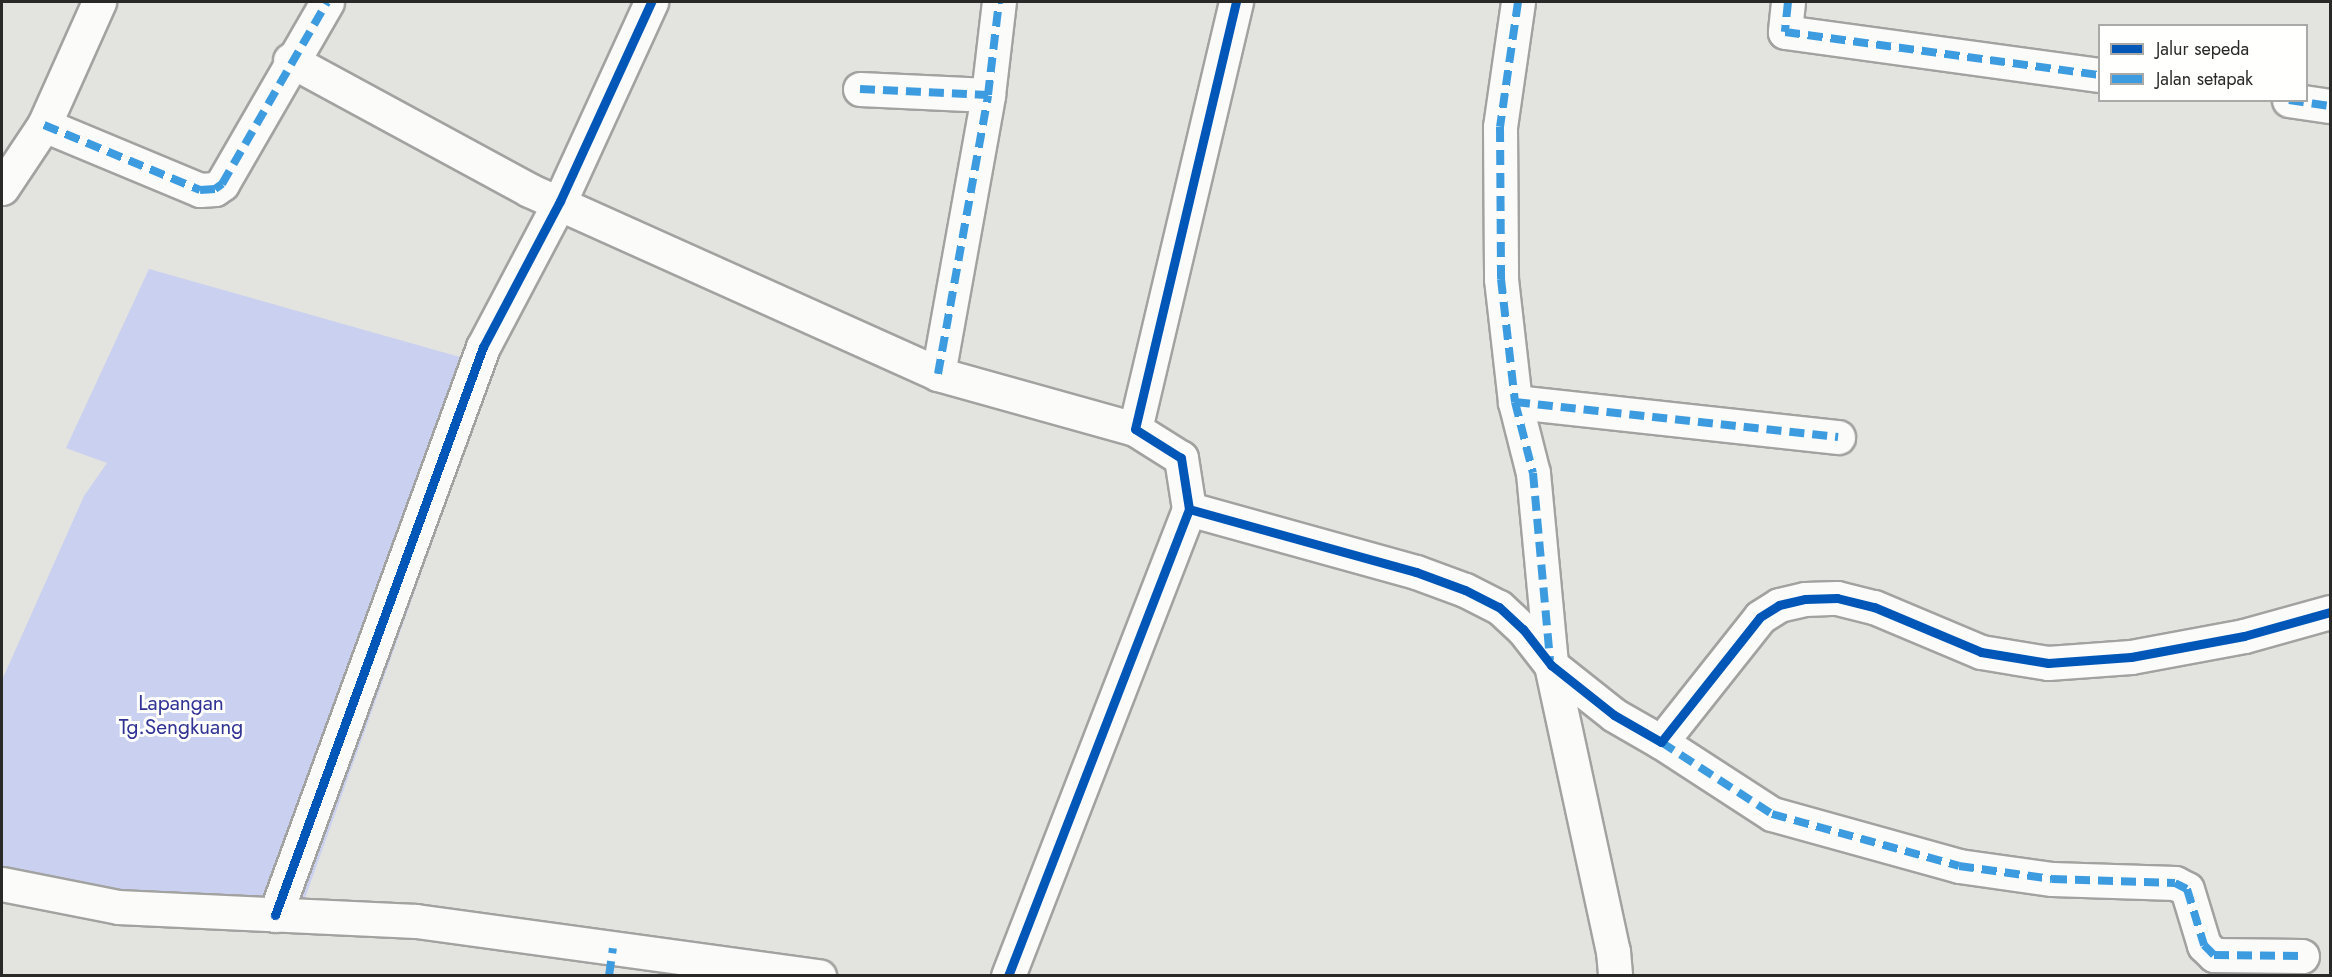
<!DOCTYPE html>
<style>
body{margin:0}
#map{position:relative;width:2332px;height:977px;overflow:hidden;background:#e3e3df;font-family:Jost,sans-serif}
div>[style]{position:absolute}
.green>*{inset:0;background:#c9d0f0}
.roads{filter:drop-shadow(2px 0 #a2a2a0) drop-shadow(-2px 0 #a2a2a0) drop-shadow(0 2px #a2a2a0) drop-shadow(0 -2px #a2a2a0)}
.minor>*{height:33px;margin:-16.5px;padding:0 16.5px;transform-origin:16.5px;border-radius:16.5px;background:#fbfbfa}
.quiet>*{height:8px;margin-top:-4px;transform-origin:0;background:repeating-linear-gradient(90deg,#3d9ce0 0 15px,transparent 0 23px)}
.cycleway>*{height:9px;margin:-4.5px;padding:0 4.5px;transform-origin:4.5px;border-radius:4.5px;background:#0057b8}
span{translate:-50% -50%;white-space:nowrap;text-align:center;line-height:1.15;-webkit-text-stroke:6px #fffffe;paint-order:stroke}
.park-label{font-size:21px;color:#303393}
.frame{position:absolute;inset:0;border:3px solid #292927;pointer-events:none}
.legend{position:absolute;left:2098px;top:24px;width:210px;height:78px;box-sizing:border-box;background:#fffffe;border:2px solid #a9a9a8;margin:0;padding:8px 10px;list-style:none;font-size:18px;color:#292927}
.legend li{display:flex;align-items:center;gap:12px;height:30px}
.legend b{width:30px;border:2px solid #a9a9a8}
</style>
<div id="map">
<div class="green">
<i style="clip-path:polygon(149px 269px,495px 367px,305px 898px,131px 896px,2px 867px,2px 680px,84px 496px,107px 463px,66px 448px)"></i>
</div>
<div class="roads">
<div class="minor">
<i style="left:1518px;top:2px;width:126px;rotate:98.2deg"></i>
<i style="left:1500px;top:127px;width:152px;rotate:89.6deg"></i>
<i style="left:1501px;top:279px;width:124px;rotate:83.5deg"></i>
<i style="left:1515px;top:402px;width:73px;rotate:75.8deg"></i>
<i style="left:1533px;top:473px;width:193px;rotate:84.6deg"></i>
<i style="left:1551px;top:665px;width:293px;rotate:77.8deg"></i>
<i style="left:1613px;top:951px;width:25px;rotate:85deg"></i>
<i style="left:1788px;top:2px;width:30px;rotate:96deg"></i>
<i style="left:1785px;top:32px;width:318px;rotate:7.8deg"></i>
<i style="left:290px;top:60px;width:272px;rotate:28.5deg"></i>
<i style="left:529px;top:190px;width:448px;rotate:24.2deg"></i>
<i style="left:938px;top:374px;width:205px;rotate:15.6deg"></i>
<i style="left:860px;top:89px;width:128px;rotate:2.7deg"></i>
<i style="left:988px;top:95px;width:94px;rotate:-83.3deg"></i>
<i style="left:2289px;top:100px;width:41px;rotate:8.3deg"></i>
<i style="left:44px;top:125px;width:169px;rotate:22.6deg"></i>
<i style="left:200px;top:190px;width:15px;rotate:-4deg"></i>
<i style="left:215px;top:189px;width:9px;rotate:-36deg"></i>
<i style="left:222px;top:184px;width:210px;rotate:-60deg"></i>
<i style="left:2px;top:188px;width:76px;rotate:-56.3deg"></i>
<i style="left:44px;top:125px;width:135px;rotate:-65.9deg"></i>
<i style="left:938px;top:374px;width:283px;rotate:-79.8deg"></i>
<i style="left:1515px;top:402px;width:325px;rotate:6.2deg"></i>
<i style="left:1189px;top:509px;width:236px;rotate:15.5deg"></i>
<i style="left:1416px;top:572px;width:52px;rotate:20.2deg"></i>
<i style="left:1465px;top:590px;width:38px;rotate:27deg"></i>
<i style="left:1499px;top:607px;width:33px;rotate:43deg"></i>
<i style="left:1523px;top:629px;width:46px;rotate:52.1deg"></i>
<i style="left:1551px;top:665px;width:80px;rotate:38.4deg"></i>
<i style="left:1614px;top:715px;width:54px;rotate:29.9deg"></i>
<i style="left:1661px;top:742px;width:159px;rotate:-51.6deg"></i>
<i style="left:1760px;top:617px;width:22px;rotate:-32deg"></i>
<i style="left:1779px;top:605px;width:27px;rotate:-13deg"></i>
<i style="left:1805px;top:599px;width:32px;rotate:-2deg"></i>
<i style="left:1837px;top:598px;width:38px;rotate:14deg"></i>
<i style="left:1874px;top:607px;width:116px;rotate:22.8deg"></i>
<i style="left:1981px;top:652px;width:68px;rotate:9.3deg"></i>
<i style="left:2048px;top:663px;width:83px;rotate:-4.1deg"></i>
<i style="left:2131px;top:657px;width:115px;rotate:-10.5deg"></i>
<i style="left:2244px;top:636px;width:89px;rotate:-15.6deg"></i>
<i style="left:1661px;top:742px;width:132px;rotate:33deg"></i>
<i style="left:1772px;top:814px;width:194px;rotate:15.5deg"></i>
<i style="left:1959px;top:866px;width:94px;rotate:8deg"></i>
<i style="left:2052px;top:879px;width:123px;rotate:1.9deg"></i>
<i style="left:2175px;top:883px;width:13px;rotate:27deg"></i>
<i style="left:2187px;top:889px;width:59px;rotate:73.1deg"></i>
<i style="left:2204px;top:945px;width:14px;rotate:45deg"></i>
<i style="left:2214px;top:955px;width:88px;rotate:0.7deg"></i>
<i style="left:2px;top:884px;width:118px;rotate:11.2deg"></i>
<i style="left:118px;top:907px;width:298px;rotate:2.7deg"></i>
<i style="left:416px;top:921px;width:407px;rotate:7.8deg"></i>
<i style="left:275px;top:915px;width:605px;rotate:-69.89deg"></i>
<i style="left:483px;top:347px;width:165px;rotate:-62.2deg"></i>
<i style="left:560px;top:201px;width:219px;rotate:-65.4deg"></i>
<i style="left:1008px;top:976px;width:501px;rotate:-68.81deg"></i>
<i style="left:1189px;top:509px;width:52px;rotate:-98.9deg"></i>
<i style="left:1181px;top:458px;width:54px;rotate:-147.8deg"></i>
<i style="left:1135px;top:429px;width:439px;rotate:-76.7deg"></i>
</div>
</div>
<div class="quiet">
<i style="left:1518px;top:2px;width:126px;rotate:98.2deg"></i>
<i style="left:1500px;top:127px;width:152px;rotate:89.6deg"></i>
<i style="left:1501px;top:279px;width:124px;rotate:83.5deg"></i>
<i style="left:1515px;top:402px;width:73px;rotate:75.8deg"></i>
<i style="left:1533px;top:473px;width:188px;rotate:84.8deg"></i>
<i style="left:1788px;top:2px;width:30px;rotate:96deg"></i>
<i style="left:1785px;top:32px;width:318px;rotate:7.8deg"></i>
<i style="left:860px;top:89px;width:128px;rotate:2.7deg"></i>
<i style="left:988px;top:95px;width:94px;rotate:-83.3deg"></i>
<i style="left:2289px;top:100px;width:41px;rotate:8.3deg"></i>
<i style="left:44px;top:125px;width:169px;rotate:22.6deg"></i>
<i style="left:200px;top:190px;width:15px;rotate:-4deg"></i>
<i style="left:215px;top:189px;width:9px;rotate:-36deg"></i>
<i style="left:222px;top:184px;width:210px;rotate:-60deg"></i>
<i style="left:938px;top:374px;width:283px;rotate:-79.8deg"></i>
<i style="left:1515px;top:402px;width:325px;rotate:6.2deg"></i>
<i style="left:1661px;top:742px;width:132px;rotate:33deg"></i>
<i style="left:1772px;top:814px;width:194px;rotate:15.5deg"></i>
<i style="left:1959px;top:866px;width:94px;rotate:8deg"></i>
<i style="left:2052px;top:879px;width:123px;rotate:1.9deg"></i>
<i style="left:2175px;top:883px;width:13px;rotate:27deg"></i>
<i style="left:2187px;top:889px;width:59px;rotate:73.1deg"></i>
<i style="left:2204px;top:945px;width:14px;rotate:45deg"></i>
<i style="left:2214px;top:955px;width:88px;rotate:0.7deg"></i>
<i style="left:609px;top:976px;width:28px;rotate:-82deg"></i>
</div>
<div class="cycleway">
<i style="left:1189px;top:509px;width:236px;rotate:15.5deg"></i>
<i style="left:1416px;top:572px;width:52px;rotate:20.2deg"></i>
<i style="left:1465px;top:590px;width:38px;rotate:27deg"></i>
<i style="left:1499px;top:607px;width:33px;rotate:43deg"></i>
<i style="left:1523px;top:629px;width:46px;rotate:52.1deg"></i>
<i style="left:1551px;top:665px;width:80px;rotate:38.4deg"></i>
<i style="left:1614px;top:715px;width:54px;rotate:29.9deg"></i>
<i style="left:1661px;top:742px;width:159px;rotate:-51.6deg"></i>
<i style="left:1760px;top:617px;width:22px;rotate:-32deg"></i>
<i style="left:1779px;top:605px;width:27px;rotate:-13deg"></i>
<i style="left:1805px;top:599px;width:32px;rotate:-2deg"></i>
<i style="left:1837px;top:598px;width:38px;rotate:14deg"></i>
<i style="left:1874px;top:607px;width:116px;rotate:22.8deg"></i>
<i style="left:1981px;top:652px;width:68px;rotate:9.3deg"></i>
<i style="left:2048px;top:663px;width:83px;rotate:-4.1deg"></i>
<i style="left:2131px;top:657px;width:115px;rotate:-10.5deg"></i>
<i style="left:2244px;top:636px;width:89px;rotate:-15.6deg"></i>
<i style="left:275px;top:915px;width:605px;rotate:-69.89deg"></i>
<i style="left:483px;top:347px;width:165px;rotate:-62.2deg"></i>
<i style="left:560px;top:201px;width:219px;rotate:-65.4deg"></i>
<i style="left:1008px;top:976px;width:501px;rotate:-68.81deg"></i>
<i style="left:1189px;top:509px;width:52px;rotate:-98.9deg"></i>
<i style="left:1181px;top:458px;width:54px;rotate:-147.8deg"></i>
<i style="left:1135px;top:429px;width:439px;rotate:-76.7deg"></i>
</div>
<div class="park-label">
<span style="left:181px;top:715px">Lapangan<br>Tg.Sengkuang</span>
</div>
<div class="frame"></div>
<ul class="legend">
<li><b style="height:8px;background:#0057b8"></b>Jalur sepeda</li>
<li><b style="height:8px;background:#3d9ce0"></b>Jalan setapak</li>
</ul>
</div>
